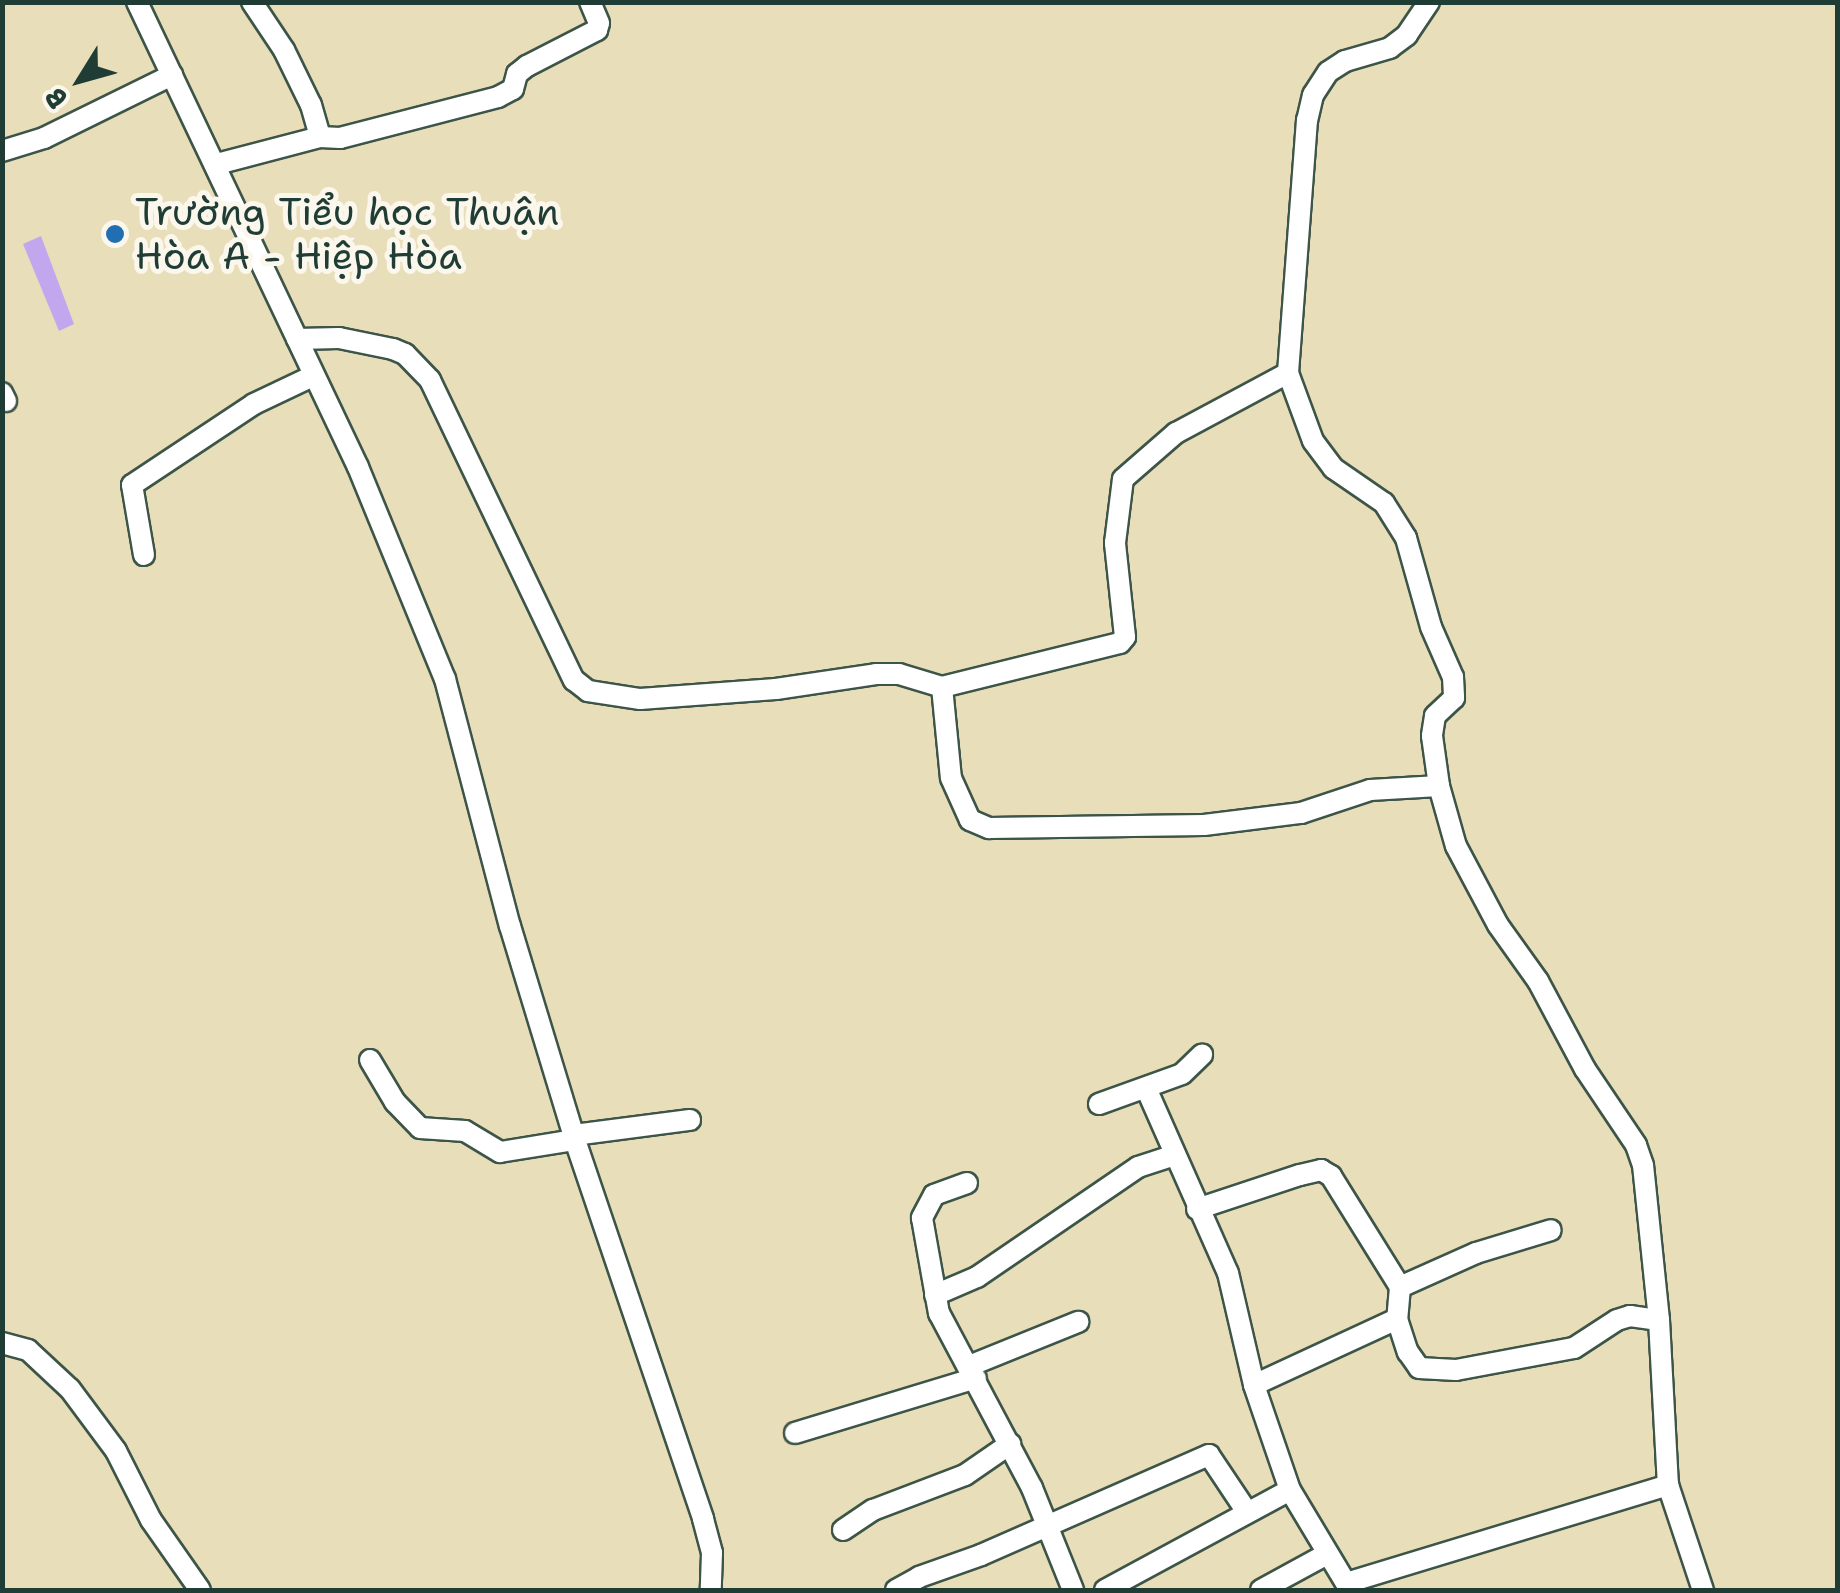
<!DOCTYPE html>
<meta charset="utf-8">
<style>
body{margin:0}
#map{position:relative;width:1840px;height:1593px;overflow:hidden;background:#e8deb9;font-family:"Shantell Sans",sans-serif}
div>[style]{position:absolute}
.building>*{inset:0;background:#c3a7ee}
.roads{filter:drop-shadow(2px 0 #3d5548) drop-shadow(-2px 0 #3d5548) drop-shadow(0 2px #3d5548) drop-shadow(0 -2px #3d5548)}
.minor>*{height:20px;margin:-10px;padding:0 10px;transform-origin:10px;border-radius:10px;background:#fff}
.dots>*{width:28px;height:28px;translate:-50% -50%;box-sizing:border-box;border:5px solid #fbf7ec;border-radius:50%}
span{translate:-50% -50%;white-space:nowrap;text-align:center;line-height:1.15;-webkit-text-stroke:10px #fbf7ec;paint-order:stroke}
.poi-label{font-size:38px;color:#1f3d34}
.left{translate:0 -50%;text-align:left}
.frame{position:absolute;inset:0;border:5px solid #1f3d34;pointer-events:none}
.north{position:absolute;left:30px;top:30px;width:100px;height:100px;-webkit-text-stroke:8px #fbf7ec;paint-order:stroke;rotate:233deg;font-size:28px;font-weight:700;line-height:40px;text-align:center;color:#1f3d34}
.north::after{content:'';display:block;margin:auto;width:35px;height:45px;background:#1f3d34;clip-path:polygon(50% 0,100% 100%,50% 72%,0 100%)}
</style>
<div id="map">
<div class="building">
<i style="clip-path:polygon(41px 236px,74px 324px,59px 331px,23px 244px)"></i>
</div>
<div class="roads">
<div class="minor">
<i style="left:137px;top:2px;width:515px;rotate:64.58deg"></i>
<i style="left:358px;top:467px;width:229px;rotate:67.7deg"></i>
<i style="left:445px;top:679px;width:255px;rotate:75.3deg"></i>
<i style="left:510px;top:926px;width:224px;rotate:73.1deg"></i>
<i style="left:575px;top:1140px;width:400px;rotate:71.3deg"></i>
<i style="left:703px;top:1519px;width:35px;rotate:75deg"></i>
<i style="left:712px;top:1553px;width:37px;rotate:92deg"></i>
<i style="left:252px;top:2px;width:58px;rotate:56.3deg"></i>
<i style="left:284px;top:50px;width:61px;rotate:63.9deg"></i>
<i style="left:311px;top:105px;width:33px;rotate:74deg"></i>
<i style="left:1429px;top:2px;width:40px;rotate:124deg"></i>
<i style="left:1407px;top:35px;width:21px;rotate:143deg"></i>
<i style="left:1390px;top:48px;width:47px;rotate:163.9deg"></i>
<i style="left:1345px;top:61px;width:20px;rotate:147deg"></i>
<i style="left:1328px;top:72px;width:27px;rotate:123deg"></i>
<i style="left:1313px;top:95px;width:26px;rotate:103deg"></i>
<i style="left:1307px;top:120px;width:254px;rotate:94.3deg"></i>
<i style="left:1288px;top:373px;width:72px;rotate:69.8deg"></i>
<i style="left:1313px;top:441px;width:34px;rotate:53deg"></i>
<i style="left:1333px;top:468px;width:62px;rotate:34.5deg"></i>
<i style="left:1384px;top:503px;width:41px;rotate:57.8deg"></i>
<i style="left:1406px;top:538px;width:92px;rotate:74.3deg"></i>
<i style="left:1431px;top:627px;width:55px;rotate:66.3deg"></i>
<i style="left:1453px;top:677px;width:21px;rotate:87deg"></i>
<i style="left:1454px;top:698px;width:26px;rotate:137deg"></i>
<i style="left:1435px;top:716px;width:20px;rotate:99deg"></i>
<i style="left:1432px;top:736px;width:50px;rotate:82deg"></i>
<i style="left:1439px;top:786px;width:62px;rotate:74.2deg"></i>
<i style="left:1456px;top:846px;width:89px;rotate:62deg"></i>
<i style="left:1498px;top:925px;width:69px;rotate:54.5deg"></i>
<i style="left:1538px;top:981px;width:100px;rotate:61.9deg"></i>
<i style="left:1585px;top:1069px;width:92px;rotate:56.1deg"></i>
<i style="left:1636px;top:1145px;width:21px;rotate:71deg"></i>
<i style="left:1643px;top:1165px;width:156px;rotate:84.1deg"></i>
<i style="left:1659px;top:1320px;width:165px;rotate:86.9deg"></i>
<i style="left:1668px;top:1485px;width:111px;rotate:71.6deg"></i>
<i style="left:2px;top:151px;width:44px;rotate:-17.2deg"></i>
<i style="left:44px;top:138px;width:143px;rotate:-26.2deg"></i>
<i style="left:217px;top:164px;width:106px;rotate:-14.7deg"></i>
<i style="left:320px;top:137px;width:20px;rotate:3deg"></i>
<i style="left:340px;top:138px;width:163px;rotate:-14.5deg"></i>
<i style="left:498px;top:97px;width:17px;rotate:-28deg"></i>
<i style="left:513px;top:89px;width:16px;rotate:-75deg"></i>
<i style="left:517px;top:74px;width:13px;rotate:-39deg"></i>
<i style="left:527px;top:66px;width:79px;rotate:-27.2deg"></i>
<i style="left:597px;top:30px;width:7px;rotate:-74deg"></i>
<i style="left:599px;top:23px;width:23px;rotate:-113deg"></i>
<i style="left:297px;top:339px;width:42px;rotate:-1.4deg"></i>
<i style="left:339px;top:338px;width:55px;rotate:11.5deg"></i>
<i style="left:393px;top:349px;width:13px;rotate:23deg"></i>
<i style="left:405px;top:354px;width:36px;rotate:46deg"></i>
<i style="left:430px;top:380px;width:333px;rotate:64.4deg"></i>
<i style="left:574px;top:680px;width:18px;rotate:38deg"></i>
<i style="left:588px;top:691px;width:53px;rotate:8.7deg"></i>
<i style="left:640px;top:699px;width:136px;rotate:-4.2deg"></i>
<i style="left:776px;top:689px;width:101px;rotate:-8.5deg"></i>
<i style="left:876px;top:674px;width:23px"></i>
<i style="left:899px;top:674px;width:45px;rotate:16.8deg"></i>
<i style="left:942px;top:687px;width:183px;rotate:-13.9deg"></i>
<i style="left:1120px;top:643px;width:8px;rotate:-50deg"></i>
<i style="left:1125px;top:637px;width:95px;rotate:-96.1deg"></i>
<i style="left:1115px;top:543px;width:64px;rotate:-82.9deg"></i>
<i style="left:1123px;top:479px;width:70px;rotate:-41deg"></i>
<i style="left:1176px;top:433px;width:127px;rotate:-28.2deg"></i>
<i style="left:2px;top:393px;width:9px;rotate:63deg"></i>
<i style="left:144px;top:555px;width:71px;rotate:-99.7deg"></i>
<i style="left:132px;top:485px;width:146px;rotate:-33.6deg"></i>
<i style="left:254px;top:404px;width:65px;rotate:-25.4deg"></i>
<i style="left:942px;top:687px;width:91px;rotate:84.4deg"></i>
<i style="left:951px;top:778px;width:46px;rotate:65.7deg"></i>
<i style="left:970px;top:820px;width:21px;rotate:23deg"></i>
<i style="left:989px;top:828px;width:215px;rotate:-0.8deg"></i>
<i style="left:1204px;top:825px;width:98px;rotate:-7.1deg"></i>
<i style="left:1301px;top:813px;width:73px;rotate:-18.4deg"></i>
<i style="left:1370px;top:790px;width:69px;rotate:-3.3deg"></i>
<i style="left:370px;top:1060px;width:49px;rotate:59.2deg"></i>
<i style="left:395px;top:1102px;width:36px;rotate:46deg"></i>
<i style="left:420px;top:1128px;width:45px;rotate:3.8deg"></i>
<i style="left:465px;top:1131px;width:41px;rotate:31deg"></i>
<i style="left:500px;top:1152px;width:76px;rotate:-9.1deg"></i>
<i style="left:1146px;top:1088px;width:202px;rotate:66.1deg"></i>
<i style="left:1228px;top:1273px;width:115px;rotate:76.9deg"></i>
<i style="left:1254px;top:1385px;width:111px;rotate:71.1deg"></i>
<i style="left:1290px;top:1490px;width:117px;rotate:59deg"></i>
<i style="left:1099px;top:1104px;width:88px;rotate:-19.9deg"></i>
<i style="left:1182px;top:1074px;width:28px;rotate:-44deg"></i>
<i style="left:574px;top:1135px;width:117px;rotate:-7.4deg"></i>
<i style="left:967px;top:1183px;width:35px;rotate:160deg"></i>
<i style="left:934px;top:1195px;width:26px;rotate:118deg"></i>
<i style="left:922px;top:1218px;width:97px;rotate:79.9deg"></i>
<i style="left:939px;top:1313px;width:198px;rotate:62deg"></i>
<i style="left:1032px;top:1488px;width:110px;rotate:68.1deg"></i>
<i style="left:1197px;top:1209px;width:108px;rotate:-18.3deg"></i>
<i style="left:1300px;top:1175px;width:22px;rotate:-13deg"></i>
<i style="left:1321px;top:1170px;width:12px;rotate:31deg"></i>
<i style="left:1331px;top:1176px;width:131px;rotate:58.1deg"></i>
<i style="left:1400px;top:1287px;width:32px;rotate:95deg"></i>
<i style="left:1397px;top:1319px;width:35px;rotate:72deg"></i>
<i style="left:1408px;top:1352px;width:19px;rotate:55deg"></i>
<i style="left:1419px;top:1368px;width:37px;rotate:3deg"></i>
<i style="left:1456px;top:1370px;width:120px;rotate:-10.6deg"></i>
<i style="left:1574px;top:1348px;width:51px;rotate:-33.1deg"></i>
<i style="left:1617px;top:1320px;width:14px;rotate:-17deg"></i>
<i style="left:1630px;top:1316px;width:29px;rotate:8deg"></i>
<i style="left:1400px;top:1287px;width:83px;rotate:-24.1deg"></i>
<i style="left:1476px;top:1253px;width:78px;rotate:-17deg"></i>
<i style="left:935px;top:1295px;width:46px;rotate:-23.2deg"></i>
<i style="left:977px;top:1277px;width:195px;rotate:-34.3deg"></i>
<i style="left:1138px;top:1167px;width:38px;rotate:-18deg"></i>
<i style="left:2px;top:1343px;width:27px;rotate:15deg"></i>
<i style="left:28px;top:1350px;width:57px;rotate:42.9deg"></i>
<i style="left:70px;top:1389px;width:77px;rotate:53.4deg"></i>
<i style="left:116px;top:1451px;width:77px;rotate:63.1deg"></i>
<i style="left:151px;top:1520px;width:85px;rotate:55deg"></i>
<i style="left:969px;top:1366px;width:118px;rotate:-22deg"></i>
<i style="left:1254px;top:1385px;width:157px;rotate:-24.8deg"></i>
<i style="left:795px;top:1433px;width:189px;rotate:-16.9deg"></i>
<i style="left:843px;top:1530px;width:36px;rotate:-34deg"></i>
<i style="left:873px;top:1510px;width:98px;rotate:-20.8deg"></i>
<i style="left:965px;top:1475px;width:55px;rotate:-34.6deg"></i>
<i style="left:1346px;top:1583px;width:337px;rotate:-16.9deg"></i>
<i style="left:896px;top:1590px;width:26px;rotate:-29deg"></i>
<i style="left:919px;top:1577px;width:66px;rotate:-19.5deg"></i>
<i style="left:981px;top:1555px;width:249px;rotate:-23.7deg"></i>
<i style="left:1209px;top:1455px;width:69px;rotate:56.3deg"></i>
<i style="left:1105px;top:1590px;width:210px;rotate:-28.4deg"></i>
<i style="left:1261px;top:1590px;width:75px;rotate:-28.6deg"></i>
</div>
</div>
<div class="dots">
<i style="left:115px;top:234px;background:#1f6fb2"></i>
</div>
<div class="poi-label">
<span class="left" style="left:135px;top:234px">Trường Tiểu học Thuận<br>Hòa A - Hiệp Hòa</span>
</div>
<div class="frame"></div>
<div class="north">B</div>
</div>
